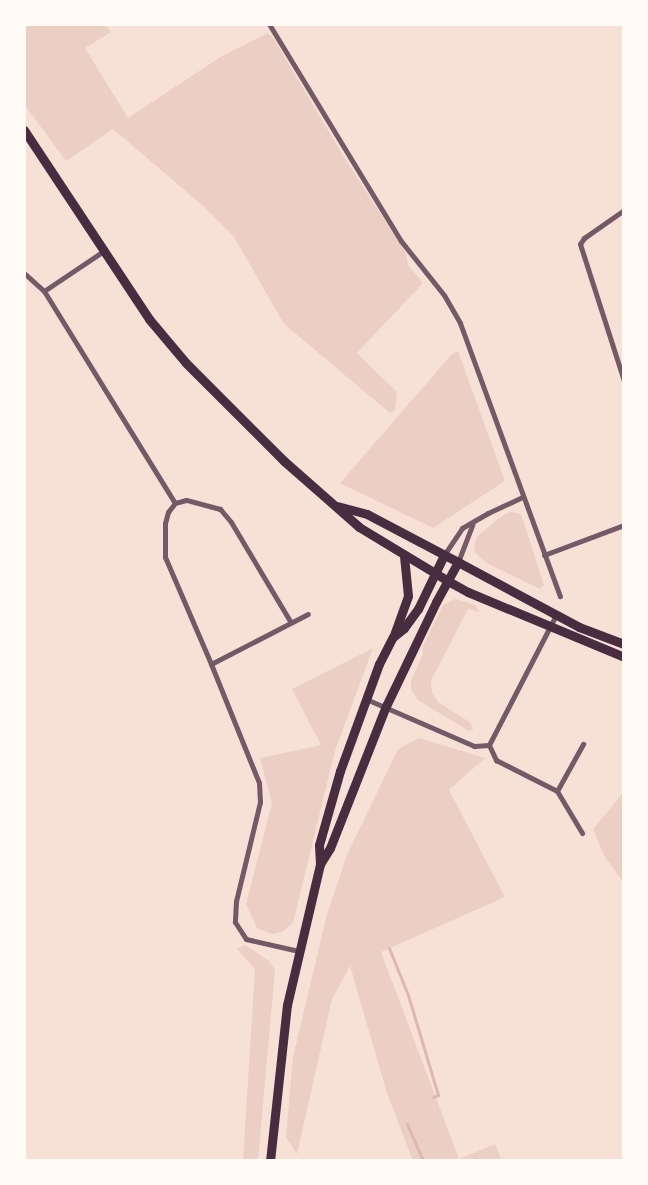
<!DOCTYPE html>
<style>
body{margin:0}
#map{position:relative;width:648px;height:1185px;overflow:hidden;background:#f7e1d7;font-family:"DM Sans",sans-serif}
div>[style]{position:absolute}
.green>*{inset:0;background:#ebcfc5}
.stream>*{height:3px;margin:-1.5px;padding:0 1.5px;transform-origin:1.5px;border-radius:1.5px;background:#dcb8b0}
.minor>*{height:5px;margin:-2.5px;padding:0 2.5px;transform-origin:2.5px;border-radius:2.5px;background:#755966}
.primary>*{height:9px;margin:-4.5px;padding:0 4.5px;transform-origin:4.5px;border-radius:4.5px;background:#4a2c40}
.trunk>*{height:9px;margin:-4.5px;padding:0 4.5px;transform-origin:4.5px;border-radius:4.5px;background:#4a2c40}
span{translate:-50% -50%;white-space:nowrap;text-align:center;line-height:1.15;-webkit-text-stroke:6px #fffaf5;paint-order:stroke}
.frame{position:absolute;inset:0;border:26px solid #fffaf5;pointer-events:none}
</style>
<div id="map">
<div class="green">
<i style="clip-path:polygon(24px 24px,105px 24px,111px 32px,85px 48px,128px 118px,222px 56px,268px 33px,274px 39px,344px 157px,406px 253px,408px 265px,423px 283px,357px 353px,397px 392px,395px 410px,390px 413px,284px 324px,234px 237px,203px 206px,113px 129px,66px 161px,24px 104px)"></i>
<i style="clip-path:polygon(458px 351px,505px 481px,433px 528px,340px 483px,452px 354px)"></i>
<i style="clip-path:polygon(510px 512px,521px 514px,544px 585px,540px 589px,486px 563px,475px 552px,474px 545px,478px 536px,500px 517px)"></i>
<i style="clip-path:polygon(455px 599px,475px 605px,479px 612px,468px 609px,431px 681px,432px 692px,438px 702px,471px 723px,473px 730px,469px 731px,418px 700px,411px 690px,411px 681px,423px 654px,422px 648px,443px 605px)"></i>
<i style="clip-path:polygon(373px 648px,335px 751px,293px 923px,282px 932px,272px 934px,257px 928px,246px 904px,272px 803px,260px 758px,321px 745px,292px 689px)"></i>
<i style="clip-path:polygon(419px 738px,485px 758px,449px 790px,505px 897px,381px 952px,459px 1159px,495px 1144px,502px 1161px,413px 1161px,387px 1093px,350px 966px,332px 999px,297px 1154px,286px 1137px,293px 1057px,327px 914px,347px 855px,398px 749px)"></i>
<i style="clip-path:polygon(624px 792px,624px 883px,604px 856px,593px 829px)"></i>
<i style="clip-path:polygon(245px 945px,269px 961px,275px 970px,258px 1161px,243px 1161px,255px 969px,237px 949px)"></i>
</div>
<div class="stream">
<i style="left:389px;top:948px;width:51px;rotate:68deg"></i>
<i style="left:408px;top:995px;width:104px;rotate:73.3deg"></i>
<i style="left:438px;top:1095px;width:5px;rotate:158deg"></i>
<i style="left:407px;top:1124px;width:40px;rotate:66.6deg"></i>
</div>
<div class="minor">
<i style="left:269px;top:24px;width:254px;rotate:58.7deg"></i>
<i style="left:401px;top:241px;width:69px;rotate:51.5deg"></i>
<i style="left:444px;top:295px;width:32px;rotate:60deg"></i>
<i style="left:460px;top:323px;width:291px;rotate:69.9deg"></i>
<i style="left:624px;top:210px;width:49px;rotate:145deg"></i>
<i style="left:584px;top:238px;width:7px;rotate:124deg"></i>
<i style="left:580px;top:244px;width:144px;rotate:72.2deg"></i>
<i style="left:24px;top:273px;width:27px;rotate:42deg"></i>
<i style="left:44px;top:291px;width:249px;rotate:58.3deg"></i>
<i style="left:44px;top:291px;width:73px;rotate:-33.9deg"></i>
<i style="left:444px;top:555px;width:32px;rotate:-56deg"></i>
<i style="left:462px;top:528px;width:30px;rotate:-30deg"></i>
<i style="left:488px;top:513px;width:38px;rotate:-25deg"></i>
<i style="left:544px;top:555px;width:85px;rotate:-20.6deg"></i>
<i style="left:458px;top:562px;width:40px;rotate:-69deg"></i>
<i style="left:556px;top:615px;width:146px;rotate:117.3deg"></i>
<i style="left:489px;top:745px;width:17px;rotate:65deg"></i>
<i style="left:496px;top:760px;width:68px;rotate:26.9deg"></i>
<i style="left:557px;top:791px;width:49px;rotate:59.2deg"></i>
<i style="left:290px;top:621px;width:115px;rotate:-120.8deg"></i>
<i style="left:231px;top:522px;width:17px;rotate:-130deg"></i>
<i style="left:220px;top:509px;width:35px;rotate:-165deg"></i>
<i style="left:186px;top:500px;width:11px;rotate:165deg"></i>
<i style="left:175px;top:503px;width:11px;rotate:128deg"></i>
<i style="left:168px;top:512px;width:11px;rotate:105deg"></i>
<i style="left:165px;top:523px;width:34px;rotate:90deg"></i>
<i style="left:165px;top:557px;width:116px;rotate:66.7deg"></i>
<i style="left:211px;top:664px;width:128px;rotate:68deg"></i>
<i style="left:259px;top:783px;width:19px;rotate:87deg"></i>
<i style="left:260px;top:802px;width:102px;rotate:103.6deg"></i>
<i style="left:236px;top:901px;width:21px;rotate:93deg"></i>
<i style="left:235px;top:922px;width:20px;rotate:57deg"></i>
<i style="left:246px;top:939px;width:54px;rotate:12.8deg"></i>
<i style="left:211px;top:664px;width:109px;rotate:-27.3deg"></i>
<i style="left:366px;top:699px;width:118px;rotate:23.5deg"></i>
<i style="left:474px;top:746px;width:15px;rotate:-4deg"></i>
<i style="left:557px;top:791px;width:54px;rotate:-61deg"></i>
</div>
<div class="primary">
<i style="left:458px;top:562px;width:137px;rotate:28.2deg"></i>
<i style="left:579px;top:627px;width:48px;rotate:20.7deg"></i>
<i style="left:448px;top:581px;width:23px;rotate:29deg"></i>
<i style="left:468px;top:592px;width:169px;rotate:22.6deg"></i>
</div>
<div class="trunk">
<i style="left:24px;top:130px;width:227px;rotate:56.5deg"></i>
<i style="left:149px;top:319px;width:57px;rotate:49.9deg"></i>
<i style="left:186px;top:363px;width:139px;rotate:45deg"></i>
<i style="left:284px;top:461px;width:100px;rotate:41.3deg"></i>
<i style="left:359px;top:527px;width:104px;rotate:31.2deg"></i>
<i style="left:394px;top:635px;width:41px;rotate:-70.3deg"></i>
<i style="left:408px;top:596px;width:40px;rotate:-95.7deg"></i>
<i style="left:320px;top:864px;width:19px;rotate:-58deg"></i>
<i style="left:330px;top:848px;width:153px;rotate:-68.5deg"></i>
<i style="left:386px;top:706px;width:115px;rotate:-64.3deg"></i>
<i style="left:436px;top:602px;width:46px;rotate:-61.2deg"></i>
<i style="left:458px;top:562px;width:103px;rotate:-152.2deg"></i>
<i style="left:367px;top:514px;width:30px;rotate:-165deg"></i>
<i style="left:270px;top:1161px;width:157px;rotate:-83.8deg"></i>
<i style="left:287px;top:1005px;width:145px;rotate:-76.8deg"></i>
<i style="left:320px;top:864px;width:19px;rotate:-93deg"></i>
<i style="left:319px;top:845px;width:77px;rotate:-74.2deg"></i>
<i style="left:340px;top:771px;width:114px;rotate:-70deg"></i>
<i style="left:379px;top:664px;width:30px;rotate:-63deg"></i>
<i style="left:393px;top:637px;width:14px;rotate:-39deg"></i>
<i style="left:404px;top:628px;width:24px;rotate:-54deg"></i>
<i style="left:418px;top:609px;width:60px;rotate:-64.3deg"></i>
</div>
<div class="frame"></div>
</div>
